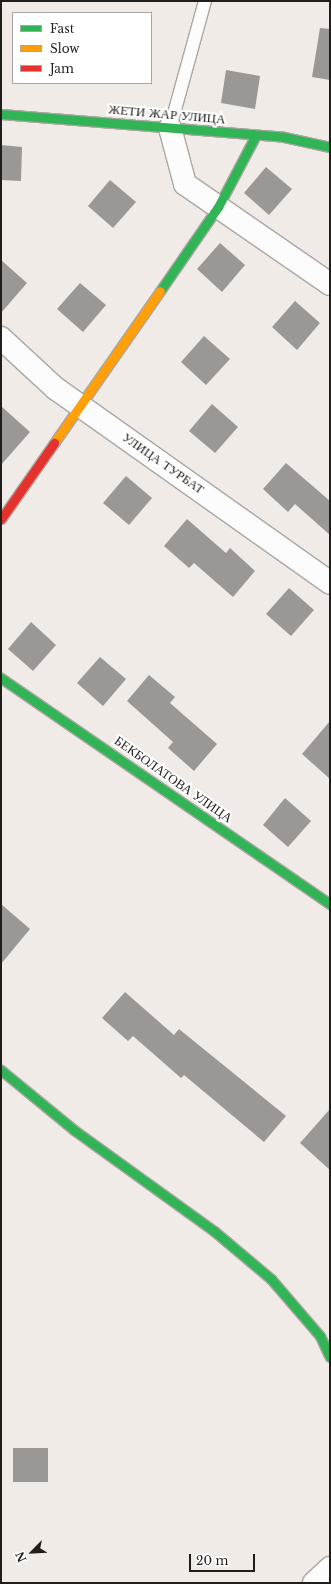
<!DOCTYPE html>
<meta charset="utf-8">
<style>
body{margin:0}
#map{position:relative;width:331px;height:1584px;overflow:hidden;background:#f1ebe8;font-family:"Libre Baskerville",serif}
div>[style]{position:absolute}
.building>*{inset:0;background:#9b9795}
.roads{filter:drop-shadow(1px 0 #aaa6a4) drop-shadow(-1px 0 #aaa6a4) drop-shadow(0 1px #aaa6a4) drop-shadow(0 -1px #aaa6a4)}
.lane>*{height:12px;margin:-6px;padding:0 6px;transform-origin:6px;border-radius:6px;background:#fdfcfc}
.street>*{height:22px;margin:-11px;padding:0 11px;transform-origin:11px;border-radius:11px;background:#fdfcfc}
.fast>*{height:9px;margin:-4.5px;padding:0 4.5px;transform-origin:4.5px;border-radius:4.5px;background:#30b455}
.slow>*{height:9px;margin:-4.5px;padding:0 4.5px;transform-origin:4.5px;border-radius:4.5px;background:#ff9f0a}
.jam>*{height:9px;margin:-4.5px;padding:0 4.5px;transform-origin:4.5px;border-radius:4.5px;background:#e5322d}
span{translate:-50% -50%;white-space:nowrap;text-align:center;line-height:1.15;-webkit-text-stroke:4px #fff;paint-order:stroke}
.street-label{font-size:13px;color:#211d1b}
.frame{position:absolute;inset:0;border:2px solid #211d1b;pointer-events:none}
.legend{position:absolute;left:12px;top:12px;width:140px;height:72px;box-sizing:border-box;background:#fff;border:1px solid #a6a5a4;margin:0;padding:5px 7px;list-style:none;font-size:12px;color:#211d1b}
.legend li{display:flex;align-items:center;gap:8px;height:20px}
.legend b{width:20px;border:1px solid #a6a5a4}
.north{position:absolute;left:12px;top:1532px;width:40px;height:40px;-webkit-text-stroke:3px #fff;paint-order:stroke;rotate:246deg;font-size:11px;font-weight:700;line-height:16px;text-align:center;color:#211d1b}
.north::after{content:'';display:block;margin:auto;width:14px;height:18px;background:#211d1b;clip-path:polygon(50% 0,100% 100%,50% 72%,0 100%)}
.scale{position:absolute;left:189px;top:1554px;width:66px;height:18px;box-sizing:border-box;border:2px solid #211d1b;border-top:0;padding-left:5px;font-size:12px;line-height:14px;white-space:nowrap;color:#211d1b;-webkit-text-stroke:3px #fff;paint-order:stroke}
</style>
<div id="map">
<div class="building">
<i style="clip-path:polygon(320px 28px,330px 29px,330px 80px,312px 77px)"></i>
<i style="clip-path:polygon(226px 70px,260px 76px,255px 109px,221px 103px)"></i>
<i style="clip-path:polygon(1px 145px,22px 147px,21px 181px,1px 180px)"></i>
<i style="clip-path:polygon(266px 167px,292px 189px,269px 215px,244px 193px)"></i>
<i style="clip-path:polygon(110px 180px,136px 202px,113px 228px,88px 206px)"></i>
<i style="clip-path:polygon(220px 243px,245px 265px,222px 292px,197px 269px)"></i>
<i style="clip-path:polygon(1px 260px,27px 283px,1px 313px)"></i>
<i style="clip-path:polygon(80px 283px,106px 305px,83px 332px,57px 309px)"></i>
<i style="clip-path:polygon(295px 301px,320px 323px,297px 350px,272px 327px)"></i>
<i style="clip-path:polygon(204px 336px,230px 359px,206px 385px,181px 362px)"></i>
<i style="clip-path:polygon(212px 404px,238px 427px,215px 453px,189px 431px)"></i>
<i style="clip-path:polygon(1px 406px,30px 432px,1px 465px)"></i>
<i style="clip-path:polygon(286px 463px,330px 501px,330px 535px,295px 504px,288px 512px,263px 489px)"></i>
<i style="clip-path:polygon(126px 476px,152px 498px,129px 525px,103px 503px)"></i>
<i style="clip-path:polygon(187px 519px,226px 553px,230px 548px,255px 571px,233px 597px,194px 563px,189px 568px,164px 546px)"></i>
<i style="clip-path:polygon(289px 588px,314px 610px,291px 636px,266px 614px)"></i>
<i style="clip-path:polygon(31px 622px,56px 645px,33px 671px,8px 649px)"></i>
<i style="clip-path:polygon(100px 657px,126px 679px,103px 706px,77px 683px)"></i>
<i style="clip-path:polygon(149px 675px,175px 697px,170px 703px,217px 744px,194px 771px,168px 748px,173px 742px,127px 701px)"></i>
<i style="clip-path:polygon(330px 721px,330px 779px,302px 754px)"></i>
<i style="clip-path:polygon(285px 798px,311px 821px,288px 847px,263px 825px)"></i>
<i style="clip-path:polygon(1px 904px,30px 929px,1px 964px)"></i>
<i style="clip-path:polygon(125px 992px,174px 1035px,179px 1029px,286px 1116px,264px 1142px,184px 1075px,181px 1078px,133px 1036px,128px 1041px,102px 1018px)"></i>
<i style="clip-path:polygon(330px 1109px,330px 1170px,300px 1143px)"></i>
<i style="clip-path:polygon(13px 1448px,48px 1448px,48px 1482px,13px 1482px)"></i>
</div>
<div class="roads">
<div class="lane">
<i style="left:170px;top:128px;width:132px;rotate:-74.6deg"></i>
</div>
<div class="street">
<i style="left:170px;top:128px;width:58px;rotate:75deg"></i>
<i style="left:185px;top:184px;width:176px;rotate:34.6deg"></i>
<i style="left:1px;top:338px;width:74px;rotate:42.8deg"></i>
<i style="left:55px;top:388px;width:337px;rotate:35.3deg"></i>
<i style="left:314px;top:1583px;width:22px;rotate:-43deg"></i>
</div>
<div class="fast">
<i style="left:1px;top:114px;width:284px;rotate:4.6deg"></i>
<i style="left:284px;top:137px;width:47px;rotate:12.3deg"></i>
<i style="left:160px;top:291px;width:102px;rotate:-55.4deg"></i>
<i style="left:218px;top:207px;width:81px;rotate:-62.2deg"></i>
<i style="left:1px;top:678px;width:399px;rotate:34.5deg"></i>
<i style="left:1px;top:1070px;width:94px;rotate:39.4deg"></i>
<i style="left:74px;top:1130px;width:173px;rotate:35.8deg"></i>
<i style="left:214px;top:1231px;width:75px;rotate:40.1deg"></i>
<i style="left:271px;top:1279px;width:75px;rotate:49.3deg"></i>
<i style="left:320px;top:1336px;width:23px;rotate:65deg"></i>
</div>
<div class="slow">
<i style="left:54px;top:443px;width:185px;rotate:-55.1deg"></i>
</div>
<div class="jam">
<i style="left:1px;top:519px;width:93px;rotate:-55.1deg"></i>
</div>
</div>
<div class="street-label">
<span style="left:167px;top:115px;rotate:5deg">ЖЕТИ ЖАР УЛИЦА</span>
<span style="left:163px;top:464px;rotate:35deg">УЛИЦА ТУРБАТ</span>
<span style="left:173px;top:780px;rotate:35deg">БЕКБОЛАТОВА УЛИЦА</span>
</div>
<div class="frame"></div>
<ul class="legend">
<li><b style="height:5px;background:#30b455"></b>Fast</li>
<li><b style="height:5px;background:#ff9f0a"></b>Slow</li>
<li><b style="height:5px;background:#e5322d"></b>Jam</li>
</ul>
<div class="north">N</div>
<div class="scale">20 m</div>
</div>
